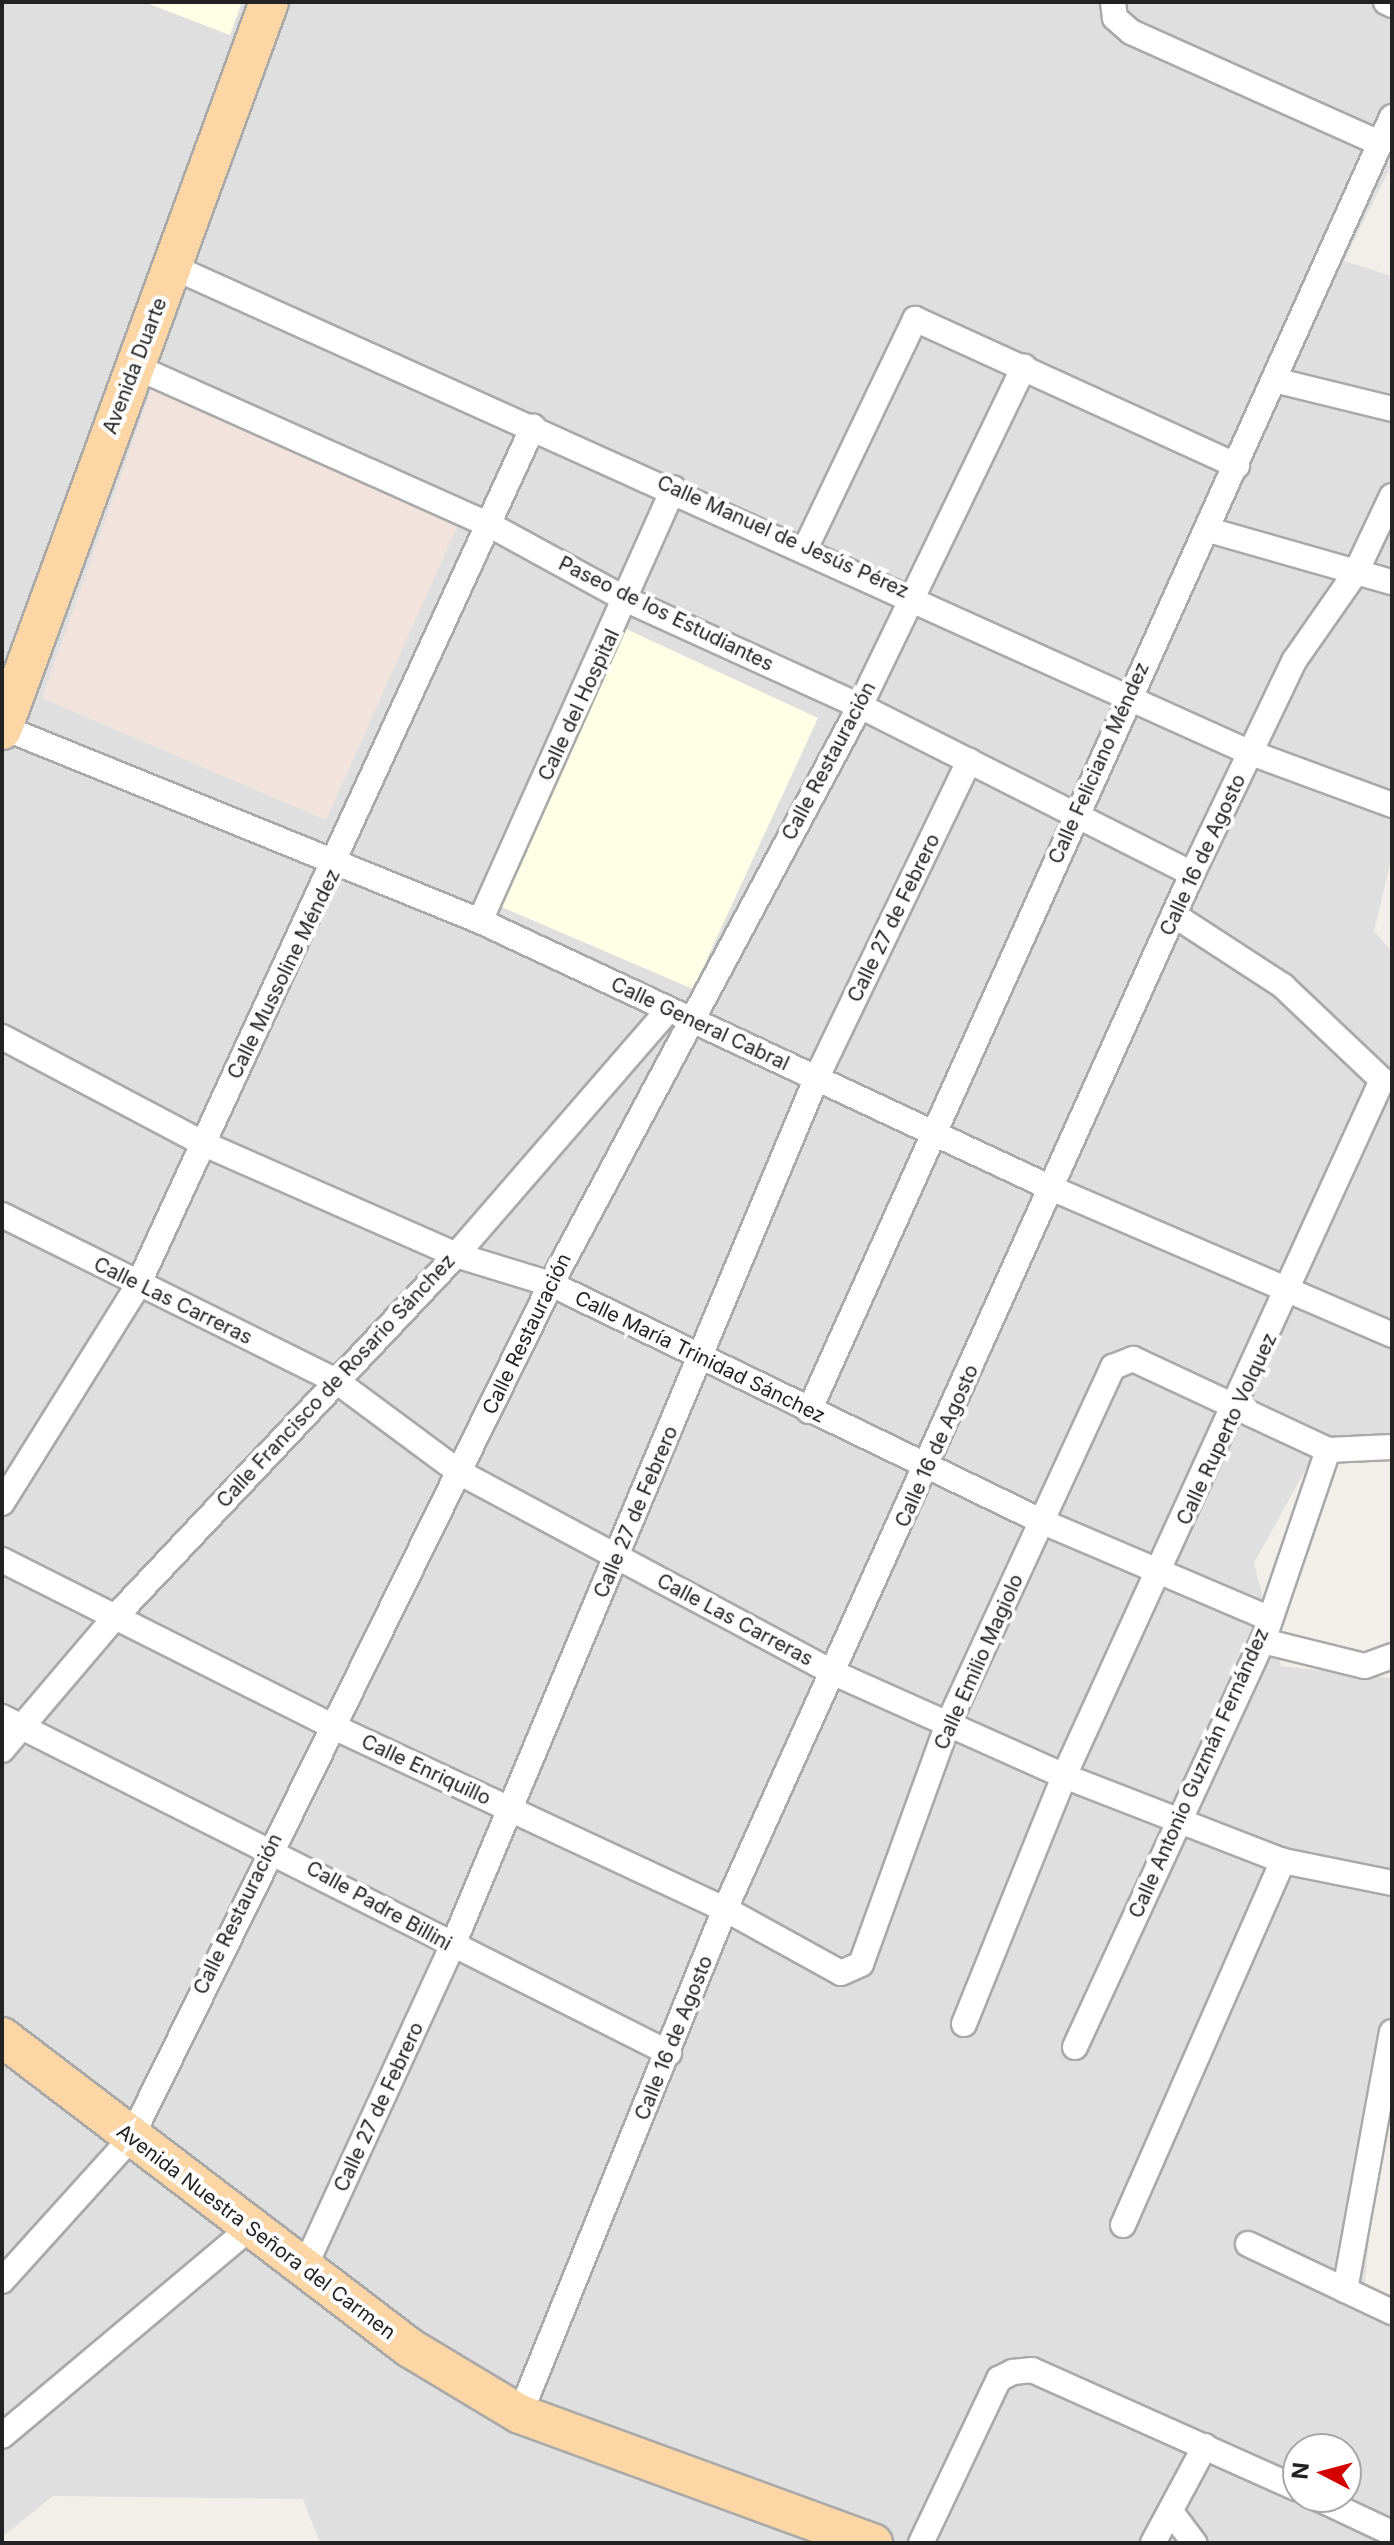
<!DOCTYPE html>
<meta charset="utf-8">
<style>
body{margin:0}
#map{position:relative;width:1394px;height:2545px;overflow:hidden;background:#f2efe9;font-family:Inter,sans-serif}
div>[style]{position:absolute}
.residential>*{inset:0;background:#e0dfdf}
.education>*{inset:0;background:#ffffe5}
.military>*{inset:0;background:#f3e3dd}
.roads{filter:drop-shadow(2px 0 #a9a9a9) drop-shadow(-2px 0 #a9a9a9) drop-shadow(0 2px #a9a9a9) drop-shadow(0 -2px #a9a9a9)}
.minor>*{height:24px;margin:-12px;padding:0 12px;transform-origin:12px;border-radius:12px;background:#fff}
.primary>*{height:38px;margin:-19px;padding:0 19px;transform-origin:19px;border-radius:19px;background:#fcd6a4}
span{translate:-50% -50%;white-space:nowrap;text-align:center;line-height:1.15;-webkit-text-stroke:8px #fff;paint-order:stroke}
.street-label{font-size:20px;color:#222}
.frame{position:absolute;inset:0;border:4px solid #222;pointer-events:none}
.north{position:absolute;left:1282px;top:2433px;width:80px;height:80px;box-sizing:border-box;background:#fff;border:2px solid #a7a7a7;border-radius:50%;rotate:276deg;font-size:22px;font-weight:700;line-height:32px;text-align:center;color:#222}
.north::after{content:'';display:block;margin:auto;width:28px;height:36px;background:#d40000;clip-path:polygon(50% 0,100% 100%,50% 72%,0 100%)}
</style>
<div id="map">
<div class="residential">
<i style="clip-path:polygon(evenodd,2px 2px,1392px 2px,1392px 164px,1344px 261px,1392px 276px,1392px 856px,1374px 931px,1392px 952px,1392px 1439px,1307px 1467px,1254px 1563px,1281px 1666px,1392px 1678px,1392px 2014px,1362px 2309px,1392px 2323px,1392px 2543px,320px 2543px,303px 2499px,53px 2496px,2px 2537px,2px 2px,1298px 2449px,1346px 2449px,1346px 2497px,1298px 2497px,1298px 2449px)"></i>
</div>
<div class="education">
<i style="clip-path:polygon(144px 2px,242px 2px,230px 35px)"></i>
<i style="clip-path:polygon(609px 621px,818px 718px,693px 989px,483px 899px)"></i>
</div>
<div class="military">
<i style="clip-path:polygon(153px 386px,462px 516px,326px 820px,42px 698px)"></i>
</div>
<div class="roads">
<div class="minor">
<i style="left:1113px;top:2px;width:16px;rotate:83deg"></i>
<i style="left:1115px;top:18px;width:21px;rotate:41deg"></i>
<i style="left:1131px;top:32px;width:272px;rotate:24.1deg"></i>
<i style="left:1386px;top:2px;width:7px;rotate:27deg"></i>
<i style="left:173px;top:267px;width:1182px;rotate:24.27deg"></i>
<i style="left:1251px;top:753px;width:150px;rotate:20.2deg"></i>
<i style="left:134px;top:366px;width:390px;rotate:24.1deg"></i>
<i style="left:490px;top:525px;width:156px;rotate:28.7deg"></i>
<i style="left:627px;top:600px;width:256px;rotate:24.5deg"></i>
<i style="left:860px;top:706px;width:372px;rotate:26.8deg"></i>
<i style="left:1274px;top:380px;width:122px;rotate:13.8deg"></i>
<i style="left:1209px;top:530px;width:190px;rotate:15.9deg"></i>
<i style="left:806px;top:547px;width:253px;rotate:-64.4deg"></i>
<i style="left:915px;top:319px;width:354px;rotate:24.5deg"></i>
<i style="left:2px;top:727px;width:516px;rotate:22.09deg"></i>
<i style="left:480px;top:921px;width:630px;rotate:25.06deg"></i>
<i style="left:1051px;top:1188px;width:371px;rotate:23.3deg"></i>
<i style="left:480px;top:921px;width:474px;rotate:-65.9deg"></i>
<i style="left:2px;top:1037px;width:224px;rotate:27.9deg"></i>
<i style="left:200px;top:1142px;width:280px;rotate:23.8deg"></i>
<i style="left:456px;top:1255px;width:99px;rotate:17deg"></i>
<i style="left:551px;top:1284px;width:547px;rotate:25.81deg"></i>
<i style="left:1043px;top:1522px;width:245px;rotate:23.1deg"></i>
<i style="left:2px;top:1215px;width:372px;rotate:26.4deg"></i>
<i style="left:335px;top:1380px;width:154px;rotate:36.6deg"></i>
<i style="left:459px;top:1472px;width:425px;rotate:28.2deg"></i>
<i style="left:834px;top:1673px;width:252px;rotate:24.1deg"></i>
<i style="left:1064px;top:1776px;width:235px;rotate:21.2deg"></i>
<i style="left:1283px;top:1861px;width:111px;rotate:11.4deg"></i>
<i style="left:809px;top:1411px;width:1419px;rotate:-65.75deg"></i>
<i style="left:2px;top:1503px;width:257px;rotate:-58deg"></i>
<i style="left:138px;top:1285px;width:945px;rotate:-65.28deg"></i>
<i style="left:2px;top:1560px;width:374px;rotate:26.7deg"></i>
<i style="left:336px;top:1728px;width:429px;rotate:25deg"></i>
<i style="left:725px;top:1909px;width:132px;rotate:28.9deg"></i>
<i style="left:841px;top:1973px;width:22px;rotate:-24deg"></i>
<i style="left:861px;top:1964px;width:253px;rotate:-70.1deg"></i>
<i style="left:947px;top:1726px;width:396px;rotate:-65.2deg"></i>
<i style="left:1113px;top:1367px;width:22px;rotate:-22deg"></i>
<i style="left:1133px;top:1359px;width:215px;rotate:25deg"></i>
<i style="left:1328px;top:1450px;width:64px;rotate:-2.7deg"></i>
<i style="left:1263px;top:1641px;width:105px;rotate:13.8deg"></i>
<i style="left:1365px;top:1666px;width:29px;rotate:-20deg"></i>
<i style="left:2px;top:1717px;width:747px;rotate:26.74deg"></i>
<i style="left:2px;top:1750px;width:175px;rotate:-49.6deg"></i>
<i style="left:115px;top:1617px;width:497px;rotate:-46.7deg"></i>
<i style="left:456px;top:1255px;width:323px;rotate:-49.1deg"></i>
<i style="left:964px;top:2024px;width:267px;rotate:-68deg"></i>
<i style="left:1064px;top:1776px;width:765px;rotate:-65.44deg"></i>
<i style="left:1382px;top:1080px;width:137px;rotate:-136.5deg"></i>
<i style="left:1283px;top:986px;width:130px;rotate:-146.9deg"></i>
<i style="left:1075px;top:2047px;width:447px;rotate:-65.2deg"></i>
<i style="left:1263px;top:1641px;width:202px;rotate:-71.2deg"></i>
<i style="left:1123px;top:2225px;width:398px;rotate:-66.3deg"></i>
<i style="left:1248px;top:2244px;width:159px;rotate:25.3deg"></i>
<i style="left:306px;top:2264px;width:349px;rotate:-65.3deg"></i>
<i style="left:452px;top:1947px;width:943px;rotate:-67.24deg"></i>
<i style="left:817px;top:1077px;width:351px;rotate:-64.3deg"></i>
<i style="left:2px;top:2281px;width:193px;rotate:-47.9deg"></i>
<i style="left:131px;top:2138px;width:952px;rotate:-63.81deg"></i>
<i style="left:551px;top:1284px;width:655px;rotate:-61.87deg"></i>
<i style="left:860px;top:706px;width:377px;rotate:-64.2deg"></i>
<i style="left:1345px;top:2290px;width:262px;rotate:-79.7deg"></i>
<i style="left:520px;top:2414px;width:545px;rotate:-67.91deg"></i>
<i style="left:725px;top:1909px;width:1135px;rotate:-65.71deg"></i>
<i style="left:1192px;top:874px;width:236px;rotate:-64.4deg"></i>
<i style="left:1294px;top:661px;width:108px;rotate:-55.1deg"></i>
<i style="left:1356px;top:572px;width:84px;rotate:-64.7deg"></i>
<i style="left:2px;top:2436px;width:322px;rotate:-40deg"></i>
<i style="left:1315px;top:2497px;width:85px;rotate:25.1deg"></i>
<i style="left:1171px;top:2512px;width:39px;rotate:53deg"></i>
<i style="left:921px;top:2543px;width:182px;rotate:-64.6deg"></i>
<i style="left:999px;top:2379px;width:16px;rotate:-27deg"></i>
<i style="left:1013px;top:2372px;width:19px;rotate:-6deg"></i>
<i style="left:1032px;top:2370px;width:291px;rotate:24.1deg"></i>
<i style="left:1153px;top:2543px;width:110px;rotate:-61.8deg"></i>
</div>
<div class="primary">
<i style="left:2px;top:730px;width:775px;rotate:-69.86deg"></i>
<i style="left:2px;top:2037px;width:513px;rotate:37.32deg"></i>
<i style="left:410px;top:2348px;width:128px;rotate:31deg"></i>
<i style="left:520px;top:2414px;width:376px;rotate:20.1deg"></i>
</div>
</div>
<div class="street-label">
<span style="left:135px;top:366px;rotate:-69deg">Avenida Duarte</span>
<span style="left:783px;top:537px;rotate:24deg">Calle Manuel de Jesús Pérez</span>
<span style="left:666px;top:614px;rotate:26deg">Paseo de los Estudiantes</span>
<span style="left:579px;top:705px;rotate:-65deg">Calle del Hospital</span>
<span style="left:829px;top:761px;rotate:-62deg">Calle Restauración</span>
<span style="left:1099px;top:763px;rotate:-66deg">Calle Feliciano Méndez</span>
<span style="left:1203px;top:855px;rotate:-65deg">Calle 16 de Agosto</span>
<span style="left:894px;top:918px;rotate:-64deg">Calle 27 de Febrero</span>
<span style="left:284px;top:974px;rotate:-64deg">Calle Mussoline Méndez</span>
<span style="left:700px;top:1024px;rotate:25deg">Calle General Cabral</span>
<span style="left:173px;top:1301px;rotate:26deg">Calle Las Carreras</span>
<span style="left:527px;top:1334px;rotate:-64deg">Calle Restauración</span>
<span style="left:700px;top:1357px;rotate:26deg">Calle María Trinidad Sánchez</span>
<span style="left:336px;top:1381px;rotate:-47deg">Calle Francisco de Rosario Sánchez</span>
<span style="left:1227px;top:1429px;rotate:-65deg">Calle Ruperto Volquez</span>
<span style="left:937px;top:1446px;rotate:-66deg">Calle 16 de Agosto</span>
<span style="left:636px;top:1512px;rotate:-67deg">Calle 27 de Febrero</span>
<span style="left:735px;top:1620px;rotate:28deg">Calle Las Carreras</span>
<span style="left:979px;top:1662px;rotate:-66deg">Calle Emilio Magiolo</span>
<span style="left:426px;top:1770px;rotate:25deg">Calle Enriquillo</span>
<span style="left:1199px;top:1773px;rotate:-66deg">Calle Antonio Guzmán Fernández</span>
<span style="left:379px;top:1906px;rotate:29deg">Calle Padre Billini</span>
<span style="left:238px;top:1914px;rotate:-64deg">Calle Restauración</span>
<span style="left:674px;top:2038px;rotate:-68deg">Calle 16 de Agosto</span>
<span style="left:379px;top:2107px;rotate:-65deg">Calle 27 de Febrero</span>
<span style="left:256px;top:2232px;rotate:37deg">Avenida Nuestra Señora del Carmen</span>
</div>
<div class="frame"></div>
<div class="north">N</div>
</div>
